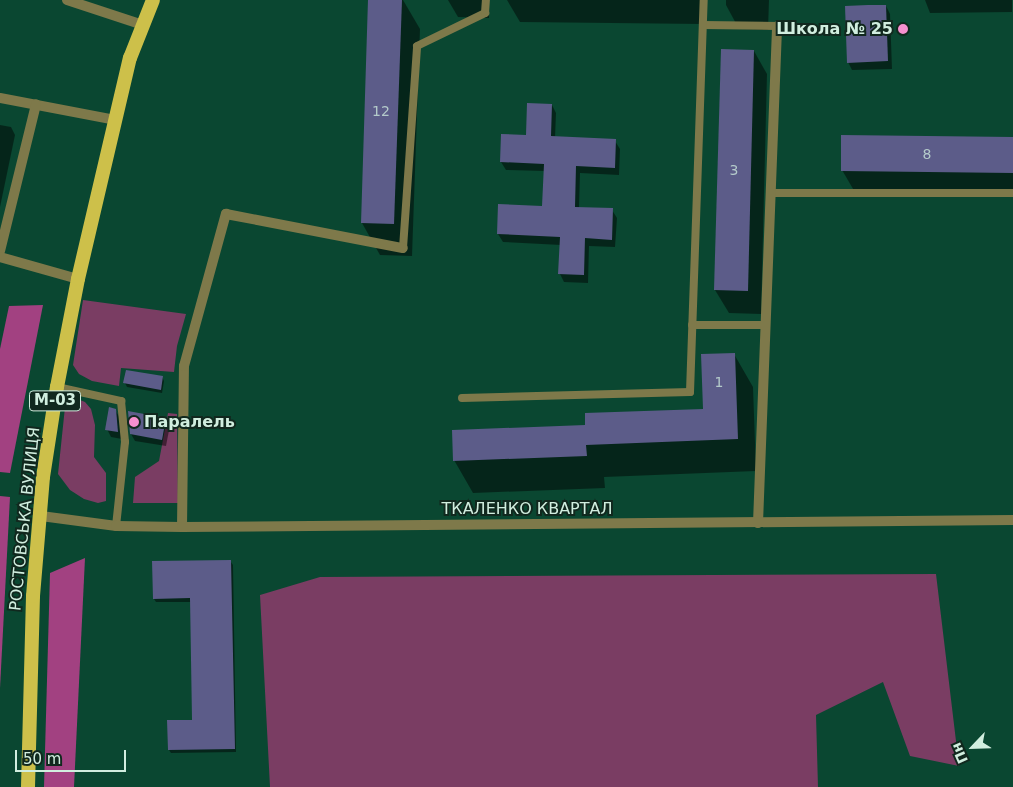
<!DOCTYPE html>
<meta charset="utf-8">
<style>
body{margin:0}
#map{position:relative;width:1013px;height:787px;overflow:hidden;background:#0a4731;font-family:"DejaVu Sans",sans-serif}
div>[style]{position:absolute}
.green>*{inset:0;background:#7a3d63}
.forest>*{inset:0;background:#a24181}
.shadow>*{inset:0;background:#0007}
.building>*{inset:0;background:#5c5c89}
.service>*{height:8px;margin:-4px;padding:0 4px;transform-origin:4px;border-radius:4px;background:#7e794a}
.minor>*{height:10px;margin:-5px;padding:0 5px;transform-origin:5px;border-radius:5px;background:#7e794a}
.tertiary>*{height:10px;margin:-5px;padding:0 5px;transform-origin:5px;border-radius:5px;background:#7e794a}
.trunk>*{height:14px;margin:-7px;padding:0 7px;transform-origin:7px;border-radius:7px;background:#cdc04a}
.dots>*{width:14px;height:14px;translate:-50% -50%;box-sizing:border-box;border:2px solid #11281e;border-radius:50%}
span{translate:-50% -50%;white-space:nowrap;text-align:center;line-height:1.15;-webkit-text-stroke:4px #11281e;paint-order:stroke}
.number-label{font-size:14px;color:#b4caca}
.number-label span{-webkit-text-stroke-width:0}
.shield-label span{padding:1px 4px;background:#11281e;border:1px solid;border-radius:4px;-webkit-text-stroke-width:0}
.shield-label{font-size:15px;color:#d1eedf;font-weight:700}
.poi-label{font-size:16px;color:#d1eedf;font-weight:700}
.right{translate:-100% -50%;text-align:right}
.left{translate:0 -50%;text-align:left}
.street-label{font-size:16px;color:#d1eedf}
.north{position:absolute;left:948px;top:722px;width:50px;height:50px;-webkit-text-stroke:4px #11281e;paint-order:stroke;rotate:246deg;font-size:14px;font-weight:700;line-height:20px;text-align:center;color:#d1eedf}
.north::after{content:'';display:block;margin:auto;width:18px;height:22px;background:#d1eedf;clip-path:polygon(50% 0,100% 100%,50% 72%,0 100%)}
.scale{position:absolute;left:15px;top:750px;width:111px;height:22px;box-sizing:border-box;border:2px solid #d1eedf;border-top:0;padding-left:6px;font-size:15px;line-height:18px;white-space:nowrap;color:#d1eedf;-webkit-text-stroke:4px #11281e;paint-order:stroke}
</style>
<div id="map">
<div class="green">
<i style="clip-path:polygon(83px 300px,186px 314px,177px 346px,174px 372px,121px 368px,119px 386px,92px 381px,79px 374px,73px 365px)"></i>
<i style="clip-path:polygon(70px 396px,85px 402px,91px 409px,95px 425px,94px 457px,106px 473px,106px 501px,98px 503px,84px 499px,70px 490px,58px 474px,65px 407px,66px 400px)"></i>
<i style="clip-path:polygon(168px 413px,177px 414px,178px 503px,133px 503px,135px 477px,159px 461px)"></i>
<i style="clip-path:polygon(936px 574px,959px 766px,910px 756px,883px 682px,816px 715px,818px 787px,270px 787px,260px 595px,320px 577px)"></i>
</div>
<div class="forest">
<i style="clip-path:polygon(43px 305px,10px 473px,0 472px,0 349px,9px 306px)"></i>
<i style="clip-path:polygon(0 496px,10px 497px,0 688px)"></i>
<i style="clip-path:polygon(85px 558px,74px 787px,44px 787px,50px 573px)"></i>
</div>
<div class="shadow">
<i style="clip-path:polygon(369px 0,403px 0,420px 29px,412px 256px,380px 255px,362px 223px)"></i>
<i style="clip-path:polygon(448px 0,489px 0,489px 18px,458px 17px)"></i>
<i style="clip-path:polygon(507px 0,703px 0,702px 24px,520px 22px)"></i>
<i style="clip-path:polygon(726px 0,769px 0,768px 30px,739px 29px,726px 5px)"></i>
<i style="clip-path:polygon(925px 0,1012px 0,1012px 12px,930px 13px)"></i>
<i style="clip-path:polygon(886px 6px,890px 14px,892px 69px,852px 70px,848px 62px)"></i>
<i style="clip-path:polygon(754px 51px,767px 74px,761px 314px,729px 313px,715px 290px)"></i>
<i style="clip-path:polygon(552px 105px,556px 113px,555px 138px,615px 141px,620px 149px,619px 175px,580px 173px,579px 208px,612px 210px,617px 218px,615px 247px,589px 246px,588px 283px,564px 282px,560px 274px,561px 245px,503px 242px,498px 234px,543px 207px,545px 171px,506px 170px,501px 162px,527px 137px)"></i>
<i style="clip-path:polygon(0 125px,11px 127px,15px 135px,0 207px)"></i>
<i style="clip-path:polygon(1013px 138px,1013px 196px,856px 194px,842px 170px)"></i>
<i style="clip-path:polygon(734px 354px,753px 387px,756px 471px,604px 477px,605px 488px,473px 493px,454px 460px,587px 426px,704px 410px)"></i>
<i style="clip-path:polygon(162px 377px,164px 381px,162px 393px,127px 387px,125px 383px)"></i>
<i style="clip-path:polygon(115px 410px,120px 418px,122px 439px,111px 437px,107px 429px)"></i>
<i style="clip-path:polygon(166px 419px,170px 425px,166px 446px,135px 441px,131px 434px)"></i>
<i style="clip-path:polygon(231px 562px,233px 565px,236px 752px,171px 753px,169px 750px,193px 721px,191px 602px,156px 602px,154px 599px)"></i>
</div>
<div class="building">
<i style="clip-path:polygon(368px 0,402px 0,394px 224px,361px 223px)"></i>
<i style="clip-path:polygon(868px 5px,886px 5px,888px 61px,847px 63px,845px 6px)"></i>
<i style="clip-path:polygon(721px 49px,754px 50px,748px 291px,714px 290px)"></i>
<i style="clip-path:polygon(527px 103px,552px 104px,551px 136px,616px 139px,615px 168px,576px 166px,575px 207px,613px 208px,612px 240px,585px 238px,584px 275px,558px 274px,560px 237px,497px 234px,498px 204px,542px 206px,544px 164px,500px 162px,501px 134px,526px 135px)"></i>
<i style="clip-path:polygon(841px 135px,1013px 137px,1013px 173px,841px 171px)"></i>
<i style="clip-path:polygon(735px 353px,738px 439px,586px 445px,587px 456px,453px 461px,452px 430px,585px 425px,585px 413px,703px 409px,701px 354px)"></i>
<i style="clip-path:polygon(126px 370px,163px 376px,161px 390px,123px 383px)"></i>
<i style="clip-path:polygon(109px 407px,116px 409px,118px 432px,105px 430px)"></i>
<i style="clip-path:polygon(128px 411px,166px 418px,162px 440px,130px 434px)"></i>
<i style="clip-path:polygon(231px 560px,235px 749px,168px 750px,167px 720px,192px 720px,190px 598px,153px 599px,152px 561px)"></i>
</div>
<div class="service">
<i style="left:703px;top:25px;width:74px;rotate:0.8deg"></i>
<i style="left:770px;top:193px;width:243px"></i>
<i style="left:403px;top:248px;width:202px;rotate:-86deg"></i>
<i style="left:417px;top:46px;width:76px;rotate:-25.9deg"></i>
<i style="left:485px;top:13px;width:13px;rotate:-86deg"></i>
<i style="left:692px;top:325px;width:74px"></i>
<i style="left:57px;top:387px;width:66px;rotate:12.3deg"></i>
<i style="left:121px;top:401px;width:41px;rotate:84.4deg"></i>
<i style="left:125px;top:442px;width:84px;rotate:96.1deg"></i>
<i style="left:462px;top:398px;width:228px;rotate:-1.5deg"></i>
<i style="left:690px;top:392px;width:392px;rotate:-88deg"></i>
</div>
<div class="minor">
<i style="left:67px;top:0;width:80px;rotate:18.2deg"></i>
<i style="left:0;top:98px;width:117px;rotate:10.8deg"></i>
<i style="left:0;top:251px;width:151px;rotate:-76.2deg"></i>
<i style="left:0;top:257px;width:81px;rotate:15.8deg"></i>
<i style="left:758px;top:523px;width:497px;rotate:-87.8deg"></i>
<i style="left:182px;top:527px;width:161px;rotate:-89.3deg"></i>
<i style="left:184px;top:366px;width:158px;rotate:-74.6deg"></i>
<i style="left:226px;top:214px;width:180px;rotate:10.9deg"></i>
</div>
<div class="tertiary">
<i style="left:41px;top:516px;width:76px;rotate:7.6deg"></i>
<i style="left:116px;top:526px;width:66px;rotate:0.9deg"></i>
<i style="left:182px;top:527px;width:831px;rotate:-0.48deg"></i>
</div>
<div class="trunk">
<i style="left:28px;top:787px;width:191px;rotate:-88.5deg"></i>
<i style="left:33px;top:596px;width:119px;rotate:-85.2deg"></i>
<i style="left:43px;top:477px;width:91px;rotate:-81.2deg"></i>
<i style="left:57px;top:387px;width:110px;rotate:-79deg"></i>
<i style="left:78px;top:279px;width:227px;rotate:-76.8deg"></i>
<i style="left:130px;top:58px;width:62px;rotate:-68.4deg"></i>
</div>
<div class="dots">
<i style="left:903px;top:29px;background:#f690cf"></i>
<i style="left:134px;top:422px;background:#f690cf"></i>
</div>
<div class="number-label">
<span style="left:381px;top:111px">12</span>
<span style="left:927px;top:154px">8</span>
<span style="left:734px;top:170px">3</span>
<span style="left:719px;top:382px">1</span>
</div>
<div class="shield-label">
<span style="left:55px;top:401px">М-03</span>
</div>
<div class="poi-label">
<span class="right" style="left:893px;top:29px">Школа № 25</span>
<span class="left" style="left:144px;top:422px">Паралель</span>
</div>
<div class="street-label">
<span style="left:527px;top:509px">ТКАЛЕНКО КВАРТАЛ</span>
<span style="left:25px;top:519px;rotate:-84deg">РОСТОВСЬКА ВУЛИЦЯ</span>
</div>
<div class="north">Пн</div>
<div class="scale">50 m</div>
</div>
